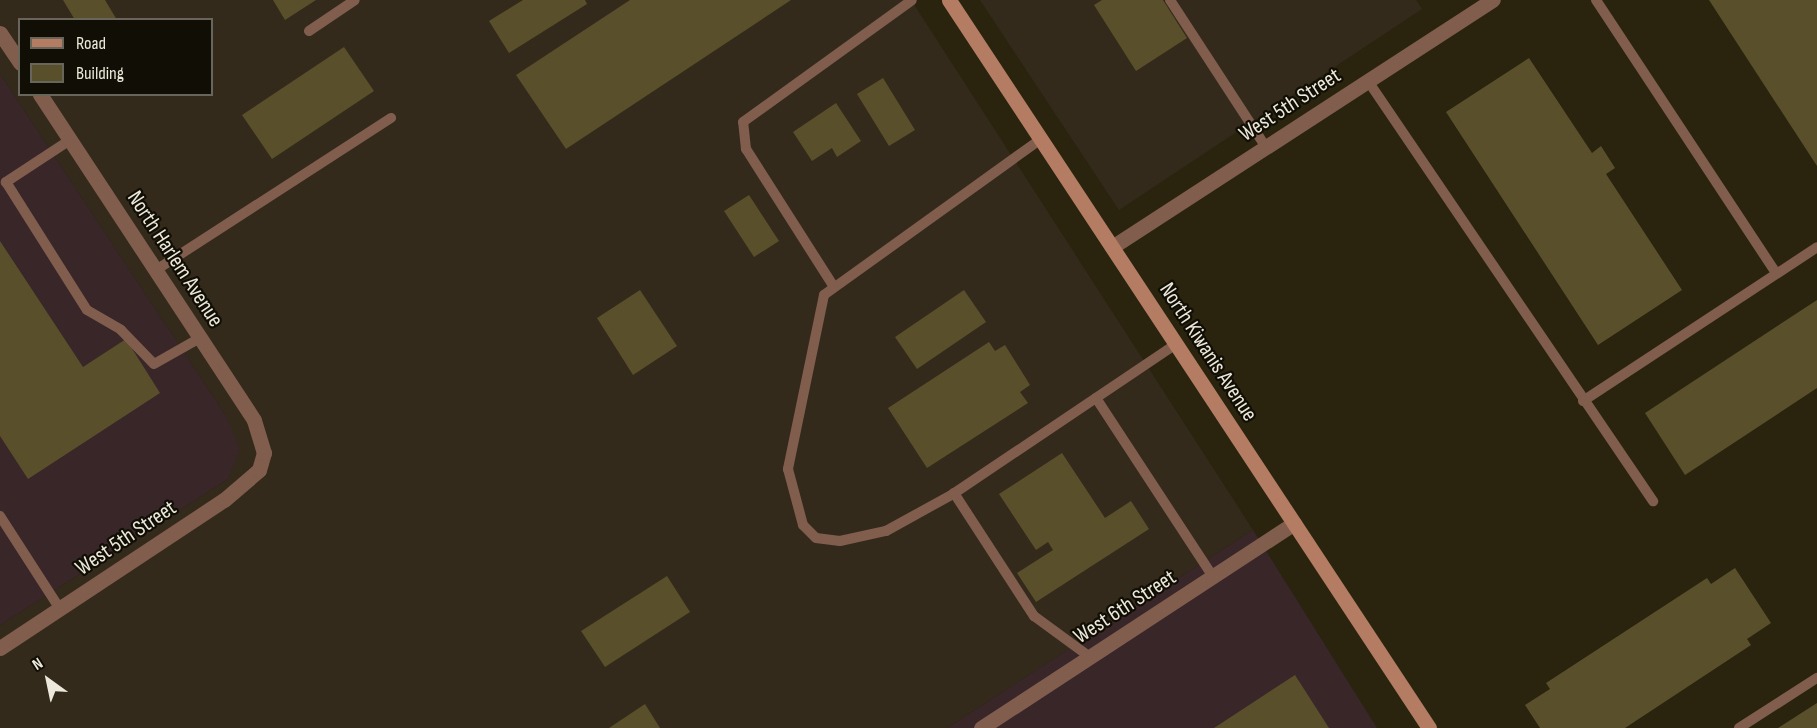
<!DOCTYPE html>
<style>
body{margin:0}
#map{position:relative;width:1817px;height:728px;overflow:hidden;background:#2a240f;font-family:"Sofia Sans Condensed",sans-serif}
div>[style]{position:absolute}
.commercial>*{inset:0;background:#342a1b}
.industrial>*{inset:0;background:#392629}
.building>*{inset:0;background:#594f2b}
.service>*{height:10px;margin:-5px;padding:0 5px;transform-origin:5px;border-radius:5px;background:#805d4d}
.minor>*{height:15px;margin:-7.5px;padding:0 7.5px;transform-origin:7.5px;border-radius:7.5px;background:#805d4d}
.secondary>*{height:15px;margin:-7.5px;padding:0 7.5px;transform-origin:7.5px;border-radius:7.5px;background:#b37c63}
span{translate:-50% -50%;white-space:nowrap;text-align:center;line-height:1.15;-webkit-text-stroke:4.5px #100e05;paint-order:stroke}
.street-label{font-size:22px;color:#ece8db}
.legend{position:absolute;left:18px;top:18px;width:195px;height:78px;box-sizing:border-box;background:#100e05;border:2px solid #68655b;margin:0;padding:8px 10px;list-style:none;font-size:18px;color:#ece8db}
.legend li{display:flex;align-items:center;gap:12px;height:30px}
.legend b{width:30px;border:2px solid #68655b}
.north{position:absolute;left:18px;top:650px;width:60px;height:60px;-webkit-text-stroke:4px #100e05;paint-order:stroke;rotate:327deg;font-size:16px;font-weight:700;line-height:24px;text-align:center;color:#ece8db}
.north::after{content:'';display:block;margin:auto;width:21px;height:27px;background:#ece8db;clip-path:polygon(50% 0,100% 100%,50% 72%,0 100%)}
</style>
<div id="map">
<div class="commercial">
<i style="clip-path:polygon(evenodd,0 0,911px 0,1253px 530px,947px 728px,0 728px,0 625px,228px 479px,226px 416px,0 74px,0 0,20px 20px,212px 20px,212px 94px,20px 94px,20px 20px)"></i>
<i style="clip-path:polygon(980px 0,1416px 0,1422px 9px,1119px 210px)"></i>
</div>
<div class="industrial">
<i style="clip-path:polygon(0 74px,226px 416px,240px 449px,228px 479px,0 625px)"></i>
<i style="clip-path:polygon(1253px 530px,1377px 728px,947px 728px)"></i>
</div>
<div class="building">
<i style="clip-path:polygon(63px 0,105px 0,117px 20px,75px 20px)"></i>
<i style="clip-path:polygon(273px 0,316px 0,285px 20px)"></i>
<i style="clip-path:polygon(523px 0,585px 0,587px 4px,509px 53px,489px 21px)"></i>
<i style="clip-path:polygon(630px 0,791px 0,566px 149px,516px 75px)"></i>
<i style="clip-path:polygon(1102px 0,1163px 0,1187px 38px,1136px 71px,1094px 5px)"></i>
<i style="clip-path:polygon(1709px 0,1817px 0,1817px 166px)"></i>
<i style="clip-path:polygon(344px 47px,374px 91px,272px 159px,242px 115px)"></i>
<i style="clip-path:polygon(1529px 58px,1592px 153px,1601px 146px,1615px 168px,1606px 174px,1682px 290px,1598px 345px,1446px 112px)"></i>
<i style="clip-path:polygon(883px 78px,915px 130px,889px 146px,857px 94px)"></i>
<i style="clip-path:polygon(836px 103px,861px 141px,837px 157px,832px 148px,812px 161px,793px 132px)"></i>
<i style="clip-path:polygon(749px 195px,779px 241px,754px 257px,724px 211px)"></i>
<i style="clip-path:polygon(0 241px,83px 367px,126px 339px,160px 393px,28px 479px,0 436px)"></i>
<i style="clip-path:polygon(640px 290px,677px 346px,633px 375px,597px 318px)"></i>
<i style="clip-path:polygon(964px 290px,986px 322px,917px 369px,895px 337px)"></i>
<i style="clip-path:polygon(1817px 300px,1817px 388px,1685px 475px,1645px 413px)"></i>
<i style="clip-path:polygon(989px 342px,995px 351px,1005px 345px,1030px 385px,1020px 392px,1028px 403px,927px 468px,888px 408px)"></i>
<i style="clip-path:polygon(1062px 453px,1105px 518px,1131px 501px,1149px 529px,1036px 602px,1017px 573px,1053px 550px,1048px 542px,1036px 550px,999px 494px)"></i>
<i style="clip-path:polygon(1735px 568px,1771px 623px,1747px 639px,1751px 645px,1625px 728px,1540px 728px,1525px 705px,1550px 689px,1546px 683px,1707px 578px,1711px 584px)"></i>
<i style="clip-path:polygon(667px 576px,690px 612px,605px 667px,581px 631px)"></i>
<i style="clip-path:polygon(1295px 675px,1329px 728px,1214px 728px)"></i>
<i style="clip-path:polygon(1817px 703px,1817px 728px,1778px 728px)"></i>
<i style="clip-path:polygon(645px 704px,660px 728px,609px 728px)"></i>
</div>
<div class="service">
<i style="left:1170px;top:0;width:176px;rotate:56.9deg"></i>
<i style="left:1596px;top:0;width:327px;rotate:56.6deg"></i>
<i style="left:309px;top:31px;width:55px;rotate:-34deg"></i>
<i style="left:1368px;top:81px;width:508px;rotate:55.84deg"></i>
<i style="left:1041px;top:139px;width:267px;rotate:144.3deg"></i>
<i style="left:824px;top:295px;width:178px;rotate:101.7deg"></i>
<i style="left:788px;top:469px;width:58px;rotate:75deg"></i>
<i style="left:803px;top:525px;width:18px;rotate:45deg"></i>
<i style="left:816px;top:538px;width:24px;rotate:7deg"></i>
<i style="left:840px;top:541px;width:47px;rotate:-12.3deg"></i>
<i style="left:886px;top:531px;width:77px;rotate:-28.9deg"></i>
<i style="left:953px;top:494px;width:269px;rotate:-33.9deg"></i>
<i style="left:70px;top:140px;width:77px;rotate:146.7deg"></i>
<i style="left:6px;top:182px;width:151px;rotate:57.7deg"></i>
<i style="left:87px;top:310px;width:39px;rotate:30deg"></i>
<i style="left:121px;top:330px;width:47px;rotate:45.9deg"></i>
<i style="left:154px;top:364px;width:53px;rotate:-29.5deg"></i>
<i style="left:156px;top:270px;width:280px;rotate:-32.9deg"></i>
<i style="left:834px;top:287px;width:164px;rotate:-122.5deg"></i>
<i style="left:746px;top:149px;width:27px;rotate:-96deg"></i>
<i style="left:743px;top:122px;width:208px;rotate:-35.8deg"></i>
<i style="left:1096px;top:398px;width:214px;rotate:56.8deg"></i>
<i style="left:1583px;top:401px;width:280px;rotate:-33.3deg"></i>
<i style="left:954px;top:493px;width:147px;rotate:57deg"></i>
<i style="left:1034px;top:616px;width:69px;rotate:36.2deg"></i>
<i style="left:0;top:516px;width:111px;rotate:57.2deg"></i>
<i style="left:1739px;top:728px;width:93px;rotate:-32.7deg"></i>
</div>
<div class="minor">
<i style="left:0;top:33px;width:36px;rotate:56deg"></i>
<i style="left:1112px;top:247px;width:454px;rotate:-33deg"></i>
<i style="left:0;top:648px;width:268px;rotate:-33.5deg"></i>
<i style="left:224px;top:500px;width:46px;rotate:-40.6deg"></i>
<i style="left:259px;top:470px;width:18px;rotate:-74deg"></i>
<i style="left:264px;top:453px;width:34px;rotate:-107deg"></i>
<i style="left:254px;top:420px;width:390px;rotate:-123.3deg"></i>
<i style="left:981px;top:728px;width:374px;rotate:-33.2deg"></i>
</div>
<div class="secondary">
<i style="left:949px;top:0;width:872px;rotate:56.6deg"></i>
</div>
<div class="street-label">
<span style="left:1290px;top:105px;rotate:-33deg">West 5th Street</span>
<span style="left:175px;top:259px;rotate:57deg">North Harlem Avenue</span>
<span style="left:1208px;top:352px;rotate:57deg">North Kiwanis Avenue</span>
<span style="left:126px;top:538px;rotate:-34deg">West 5th Street</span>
<span style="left:1125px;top:607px;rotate:-33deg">West 6th Street</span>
</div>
<ul class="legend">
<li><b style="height:8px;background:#b37c63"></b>Road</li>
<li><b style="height:16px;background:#594f2b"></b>Building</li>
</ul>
<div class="north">N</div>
</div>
